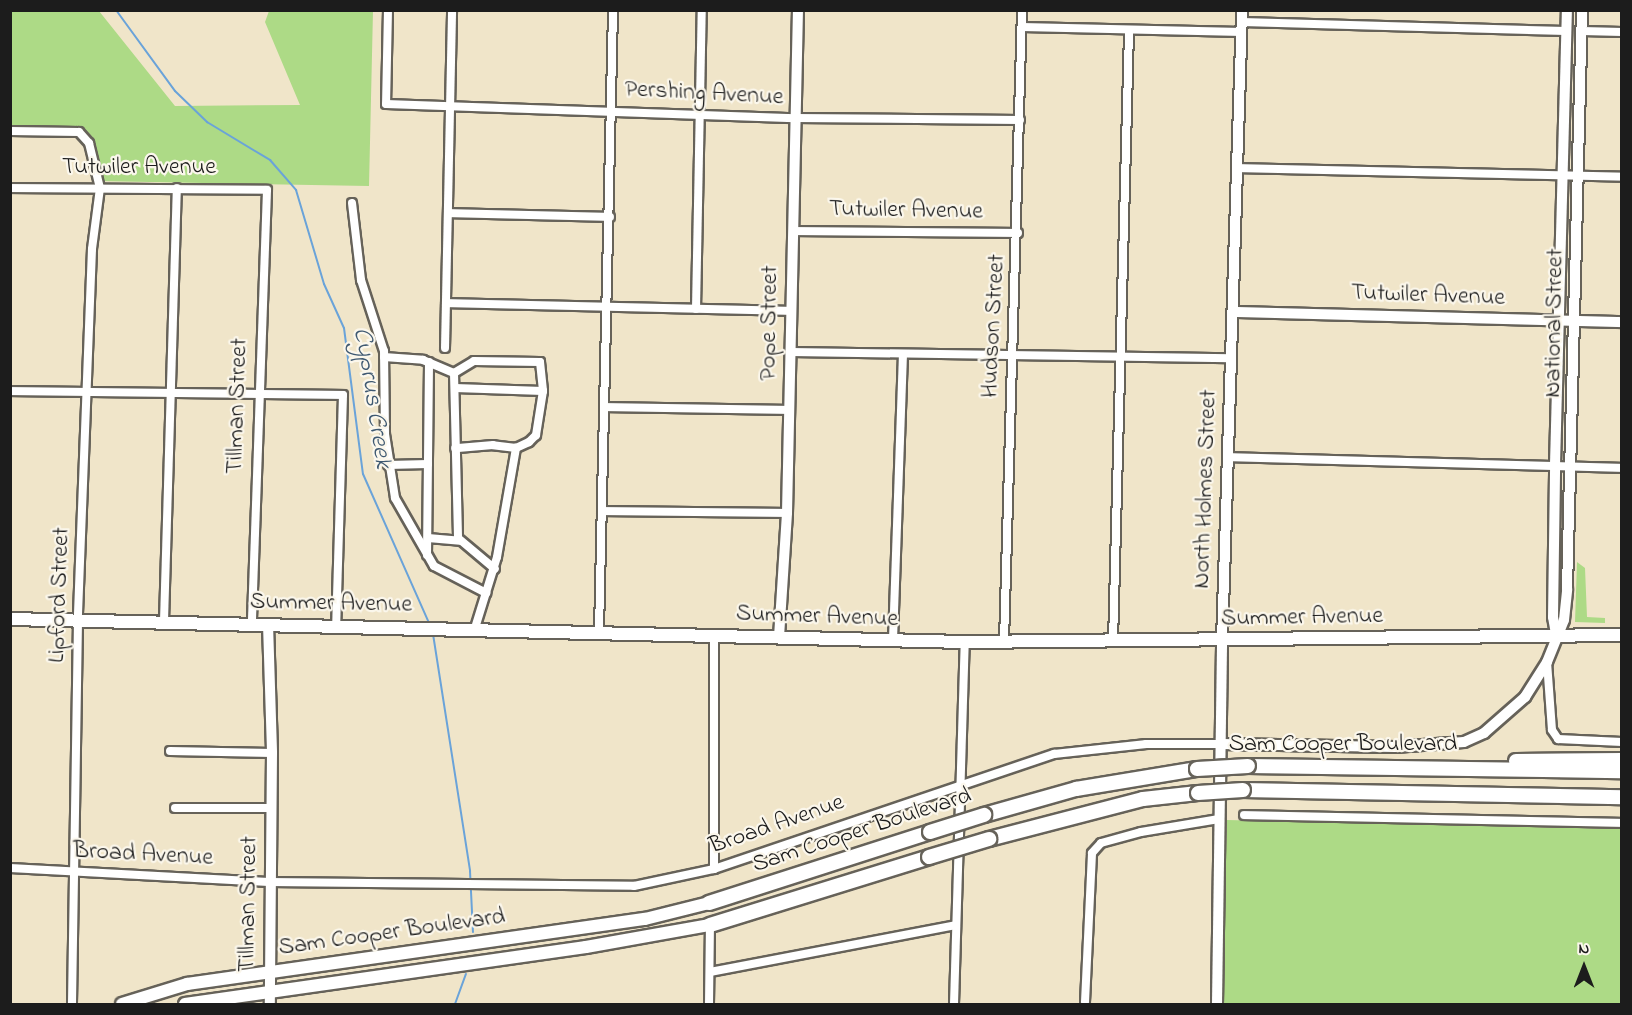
<!DOCTYPE html>
<style>
body{margin:0}
#map{position:relative;width:1632px;height:1015px;overflow:hidden;background:#f0e5c9;font-family:"Indie Flower",sans-serif}
div>[style]{position:absolute}
.green>*{inset:0;background:#adda86}
.stream>*{height:2px;margin:-1px;padding:0 1px;transform-origin:1px;border-radius:1px;background:#6aa3d9}
.roads{filter:drop-shadow(2px 0 #666259) drop-shadow(-2px 0 #666259) drop-shadow(0 2px #666259) drop-shadow(0 -2px #666259)}
.street>*{height:8px;margin:-4px;padding:0 4px;transform-origin:4px;border-radius:4px;background:#fff}
.secondary>*{height:10px;margin:-5px;padding:0 5px;transform-origin:5px;border-radius:5px;background:#fff}
.primary>*{height:12px;margin:-6px;padding:0 6px;transform-origin:6px;border-radius:6px;background:#fff}
.highway>*{height:14px;margin:-7px;padding:0 7px;transform-origin:7px;border-radius:7px;background:#fff}
.bridges{filter:drop-shadow(2px 0 #666259) drop-shadow(-2px 0 #666259) drop-shadow(0 2px #666259) drop-shadow(0 -2px #666259)}
.highway-bridge>*{height:14px;margin:-7px;padding:0 7px;transform-origin:7px;border-radius:7px;background:#fff}
span{translate:-50% -50%;white-space:nowrap;text-align:center;line-height:1.15;-webkit-text-stroke:4.5px #fbf7ec;paint-order:stroke}
.street-label{font-size:24px;color:#1c1c1c}
.water-label{font-size:26px;color:#3f5971;font-style:italic}
.frame{position:absolute;inset:0;border:12px solid #1c1c1c;pointer-events:none}
.north{position:absolute;left:1554px;top:937px;width:60px;height:60px;-webkit-text-stroke:4px #fbf7ec;paint-order:stroke;rotate:0deg;font-size:16px;font-weight:700;line-height:24px;text-align:center;color:#1c1c1c}
.north::after{content:'';display:block;margin:auto;width:21px;height:27px;background:#1c1c1c;clip-path:polygon(50% 0,100% 100%,50% 72%,0 100%)}
</style>
<div id="map">
<div class="green">
<i style="clip-path:polygon(11px 11px,99px 11px,175px 106px,300px 105px,265px 22px,269px 11px,373px 11px,369px 186px,97px 181px,89px 143px,79px 132px,11px 131px)"></i>
<i style="clip-path:polygon(1577px 562px,1585px 568px,1587px 617px,1605px 618px,1605px 623px,1575px 622px)"></i>
<i style="clip-path:polygon(1227px 820px,1621px 829px,1621px 1004px,1221px 1004px)"></i>
</div>
<div class="stream">
<i style="left:116px;top:10px;width:100px;rotate:53.9deg"></i>
<i style="left:175px;top:91px;width:45px;rotate:44.1deg"></i>
<i style="left:207px;top:122px;width:74px;rotate:31.1deg"></i>
<i style="left:270px;top:160px;width:40px;rotate:49deg"></i>
<i style="left:296px;top:190px;width:98px;rotate:73.4deg"></i>
<i style="left:324px;top:284px;width:48px;rotate:65.6deg"></i>
<i style="left:344px;top:328px;width:147px;rotate:82.6deg"></i>
<i style="left:363px;top:474px;width:165px;rotate:66.1deg"></i>
<i style="left:433px;top:634px;width:240px;rotate:81.1deg"></i>
<i style="left:470px;top:871px;width:61px;rotate:87.2deg"></i>
<i style="left:455px;top:1004px;width:32px;rotate:-70deg"></i>
</div>
<div class="roads">
<div class="street">
<i style="left:388px;top:10px;width:94px;rotate:91.2deg"></i>
<i style="left:386px;top:104px;width:409px;rotate:2deg"></i>
<i style="left:795px;top:118px;width:225px;rotate:0.5deg"></i>
<i style="left:1242px;top:22px;width:324px;rotate:1.6deg"></i>
<i style="left:1022px;top:27px;width:220px;rotate:1.3deg"></i>
<i style="left:1582px;top:31px;width:40px;rotate:1.4deg"></i>
<i style="left:10px;top:131px;width:69px;rotate:0.8deg"></i>
<i style="left:79px;top:132px;width:15px;rotate:48deg"></i>
<i style="left:89px;top:143px;width:46px;rotate:76.3deg"></i>
<i style="left:100px;top:188px;width:62px;rotate:97.5deg"></i>
<i style="left:92px;top:249px;width:372px;rotate:92.2deg"></i>
<i style="left:78px;top:621px;width:383px;rotate:90.9deg"></i>
<i style="left:1238px;top:168px;width:384px;rotate:1.3deg"></i>
<i style="left:10px;top:188px;width:257px;rotate:0.4deg"></i>
<i style="left:267px;top:190px;width:434px;rotate:92deg"></i>
<i style="left:352px;top:203px;width:78px;rotate:83.3deg"></i>
<i style="left:361px;top:280px;width:75px;rotate:72.1deg"></i>
<i style="left:384px;top:351px;width:83px;rotate:89.3deg"></i>
<i style="left:385px;top:434px;width:65px;rotate:81.1deg"></i>
<i style="left:395px;top:498px;width:78px;rotate:60.2deg"></i>
<i style="left:434px;top:566px;width:59px;rotate:27.4deg"></i>
<i style="left:448px;top:213px;width:162px;rotate:1.4deg"></i>
<i style="left:794px;top:231px;width:224px;rotate:0.5deg"></i>
<i style="left:446px;top:303px;width:346px;rotate:1.3deg"></i>
<i style="left:696px;top:309px;width:299px;rotate:-88.9deg"></i>
<i style="left:445px;top:348px;width:338px;rotate:-88.8deg"></i>
<i style="left:791px;top:352px;width:440px;rotate:0.8deg"></i>
<i style="left:384px;top:357px;width:39px;rotate:4deg"></i>
<i style="left:423px;top:360px;width:34px;rotate:23deg"></i>
<i style="left:454px;top:373px;width:165px;rotate:88.6deg"></i>
<i style="left:458px;top:538px;width:48px;rotate:40deg"></i>
<i style="left:454px;top:373px;width:23px;rotate:-31deg"></i>
<i style="left:474px;top:361px;width:66px;rotate:0.9deg"></i>
<i style="left:540px;top:362px;width:29px;rotate:84deg"></i>
<i style="left:455px;top:388px;width:88px;rotate:2deg"></i>
<i style="left:543px;top:391px;width:45px;rotate:99deg"></i>
<i style="left:536px;top:435px;width:10px;rotate:135deg"></i>
<i style="left:529px;top:442px;width:14px;rotate:155deg"></i>
<i style="left:516px;top:448px;width:23px;rotate:-173deg"></i>
<i style="left:493px;top:445px;width:38px;rotate:175deg"></i>
<i style="left:10px;top:391px;width:333px;rotate:0.7deg"></i>
<i style="left:343px;top:395px;width:230px;rotate:91.7deg"></i>
<i style="left:605px;top:407px;width:184px;rotate:0.9deg"></i>
<i style="left:1228px;top:457px;width:394px;rotate:1.6deg"></i>
<i style="left:388px;top:465px;width:40px;rotate:-1.4deg"></i>
<i style="left:602px;top:511px;width:185px;rotate:0.6deg"></i>
<i style="left:428px;top:538px;width:32px;rotate:5deg"></i>
<i style="left:427px;top:555px;width:193px;rotate:-89.4deg"></i>
<i style="left:164px;top:621px;width:433px;rotate:-88.3deg"></i>
<i style="left:475px;top:628px;width:74px;rotate:-72.8deg"></i>
<i style="left:497px;top:557px;width:111px;rotate:-80.1deg"></i>
<i style="left:599px;top:632px;width:622px;rotate:-88.71deg"></i>
<i style="left:893px;top:640px;width:286px;rotate:-88deg"></i>
<i style="left:1004px;top:642px;width:632px;rotate:-88.37deg"></i>
<i style="left:1113px;top:642px;width:612px;rotate:-88.5deg"></i>
<i style="left:1547px;top:662px;width:68px;rotate:85.8deg"></i>
<i style="left:1552px;top:730px;width:11px;rotate:56deg"></i>
<i style="left:1558px;top:739px;width:64px;rotate:2.7deg"></i>
<i style="left:170px;top:751px;width:102px;rotate:1.1deg"></i>
<i style="left:175px;top:808px;width:96px"></i>
<i style="left:1244px;top:815px;width:378px;rotate:1.2deg"></i>
<i style="left:10px;top:868px;width:259px;rotate:3.1deg"></i>
<i style="left:269px;top:882px;width:365px;rotate:0.6deg"></i>
<i style="left:634px;top:886px;width:82px;rotate:-12deg"></i>
<i style="left:714px;top:869px;width:359px;rotate:-18.7deg"></i>
<i style="left:1054px;top:754px;width:93px;rotate:-6.2deg"></i>
<i style="left:1146px;top:744px;width:75px"></i>
<i style="left:714px;top:869px;width:234px;rotate:-90deg"></i>
<i style="left:710px;top:972px;width:250px;rotate:-10.8deg"></i>
<i style="left:1085px;top:1002px;width:149px;rotate:-87.3deg"></i>
<i style="left:1092px;top:853px;width:13px;rotate:-48deg"></i>
<i style="left:1101px;top:843px;width:41px;rotate:-15.4deg"></i>
<i style="left:1141px;top:832px;width:79px;rotate:-9.5deg"></i>
<i style="left:709px;top:1004px;width:79px;rotate:-89.3deg"></i>
<i style="left:954px;top:1004px;width:362px;rotate:-88.3deg"></i>
</div>
<div class="secondary">
<i style="left:1233px;top:312px;width:389px;rotate:1.5deg"></i>
<i style="left:268px;top:624px;width:129px;rotate:88.2deg"></i>
<i style="left:272px;top:753px;width:251px;rotate:90.5deg"></i>
<i style="left:1556px;top:634px;width:17px;rotate:-100deg"></i>
<i style="left:1553px;top:617px;width:152px;rotate:-89.2deg"></i>
<i style="left:1555px;top:465px;width:455px;rotate:-88.5deg"></i>
<i style="left:779px;top:637px;width:124px;rotate:-86.3deg"></i>
<i style="left:787px;top:513px;width:503px;rotate:-88.75deg"></i>
<i style="left:1221px;top:744px;width:174px;rotate:1deg"></i>
<i style="left:1395px;top:747px;width:69px;rotate:-4.1deg"></i>
<i style="left:1464px;top:742px;width:22px;rotate:-24deg"></i>
<i style="left:1484px;top:733px;width:55px;rotate:-41.3deg"></i>
<i style="left:1525px;top:697px;width:41px;rotate:-57.8deg"></i>
<i style="left:1547px;top:662px;width:45px;rotate:-68deg"></i>
<i style="left:1564px;top:620px;width:31px;rotate:-84deg"></i>
<i style="left:1567px;top:589px;width:579px;rotate:-88.52deg"></i>
<i style="left:1217px;top:1004px;width:363px;rotate:-89.2deg"></i>
<i style="left:1222px;top:641px;width:631px;rotate:-88.18deg"></i>
</div>
<div class="primary">
<i style="left:10px;top:619px;width:955px;rotate:1.38deg"></i>
<i style="left:965px;top:642px;width:657px;rotate:-0.61deg"></i>
<i style="left:122px;top:1004px;width:68px;rotate:-17.1deg"></i>
<i style="left:187px;top:984px;width:463px;rotate:-8.1deg"></i>
<i style="left:645px;top:919px;width:66px;rotate:-14deg"></i>
<i style="left:185px;top:1004px;width:405px;rotate:-8.1deg"></i>
<i style="left:586px;top:947px;width:126px;rotate:-10.1deg"></i>
</div>
<div class="highway">
<i style="left:1516px;top:761px;width:106px;rotate:-0.5deg"></i>
<i style="left:1248px;top:766px;width:374px;rotate:0.8deg"></i>
<i style="left:1243px;top:790px;width:379px;rotate:1.1deg"></i>
<i style="left:984px;top:815px;width:96px;rotate:-15.8deg"></i>
<i style="left:1076px;top:789px;width:123px;rotate:-9.4deg"></i>
<i style="left:989px;top:839px;width:159px;rotate:-14.6deg"></i>
<i style="left:1143px;top:799px;width:55px;rotate:-6.2deg"></i>
<i style="left:709px;top:903px;width:232px;rotate:-17.8deg"></i>
<i style="left:710px;top:925px;width:229px;rotate:-17.2deg"></i>
</div>
</div>
<div class="bridges">
<div class="highway-bridge">
<i style="left:1197px;top:769px;width:51px;rotate:-3.4deg"></i>
<i style="left:1198px;top:793px;width:45px;rotate:-3.8deg"></i>
<i style="left:930px;top:832px;width:57px;rotate:-17.5deg"></i>
<i style="left:929px;top:857px;width:63px;rotate:-16.7deg"></i>
</div>
</div>
<div class="street-label">
<span style="left:704px;top:94px;rotate:3deg">Pershing Avenue</span>
<span style="left:139px;top:168px">Tutwiler Avenue</span>
<span style="left:906px;top:211px;rotate:1deg">Tutwiler Avenue</span>
<span style="left:1428px;top:296px;rotate:2deg">Tutwiler Avenue</span>
<span style="left:770px;top:323px;rotate:-89deg">Pope Street</span>
<span style="left:1555px;top:323px;rotate:-89deg">National Street</span>
<span style="left:994px;top:326px;rotate:-87deg">Hudson Street</span>
<span style="left:238px;top:406px;rotate:-88deg">Tillman Street</span>
<span style="left:1206px;top:489px;rotate:-88deg">North Holmes Street</span>
<span style="left:60px;top:595px;rotate:-88deg">Lipford Street</span>
<span style="left:331px;top:604px;rotate:1deg">Summer Avenue</span>
<span style="left:817px;top:617px;rotate:2deg">Summer Avenue</span>
<span style="left:1302px;top:618px;rotate:-1deg">Summer Avenue</span>
<span style="left:1343px;top:745px">Sam Cooper Boulevard</span>
<span style="left:777px;top:825px;rotate:-19deg">Broad Avenue</span>
<span style="left:862px;top:831px;rotate:-18deg">Sam Cooper Boulevard</span>
<span style="left:143px;top:855px;rotate:3deg">Broad Avenue</span>
<span style="left:249px;top:904px;rotate:-89deg">Tillman Street</span>
<span style="left:392px;top:933px;rotate:-8deg">Sam Cooper Boulevard</span>
</div>
<div class="water-label">
<span style="left:371px;top:398px;rotate:81deg">Cyprus Creek</span>
</div>
<div class="frame"></div>
<div class="north">N</div>
</div>
